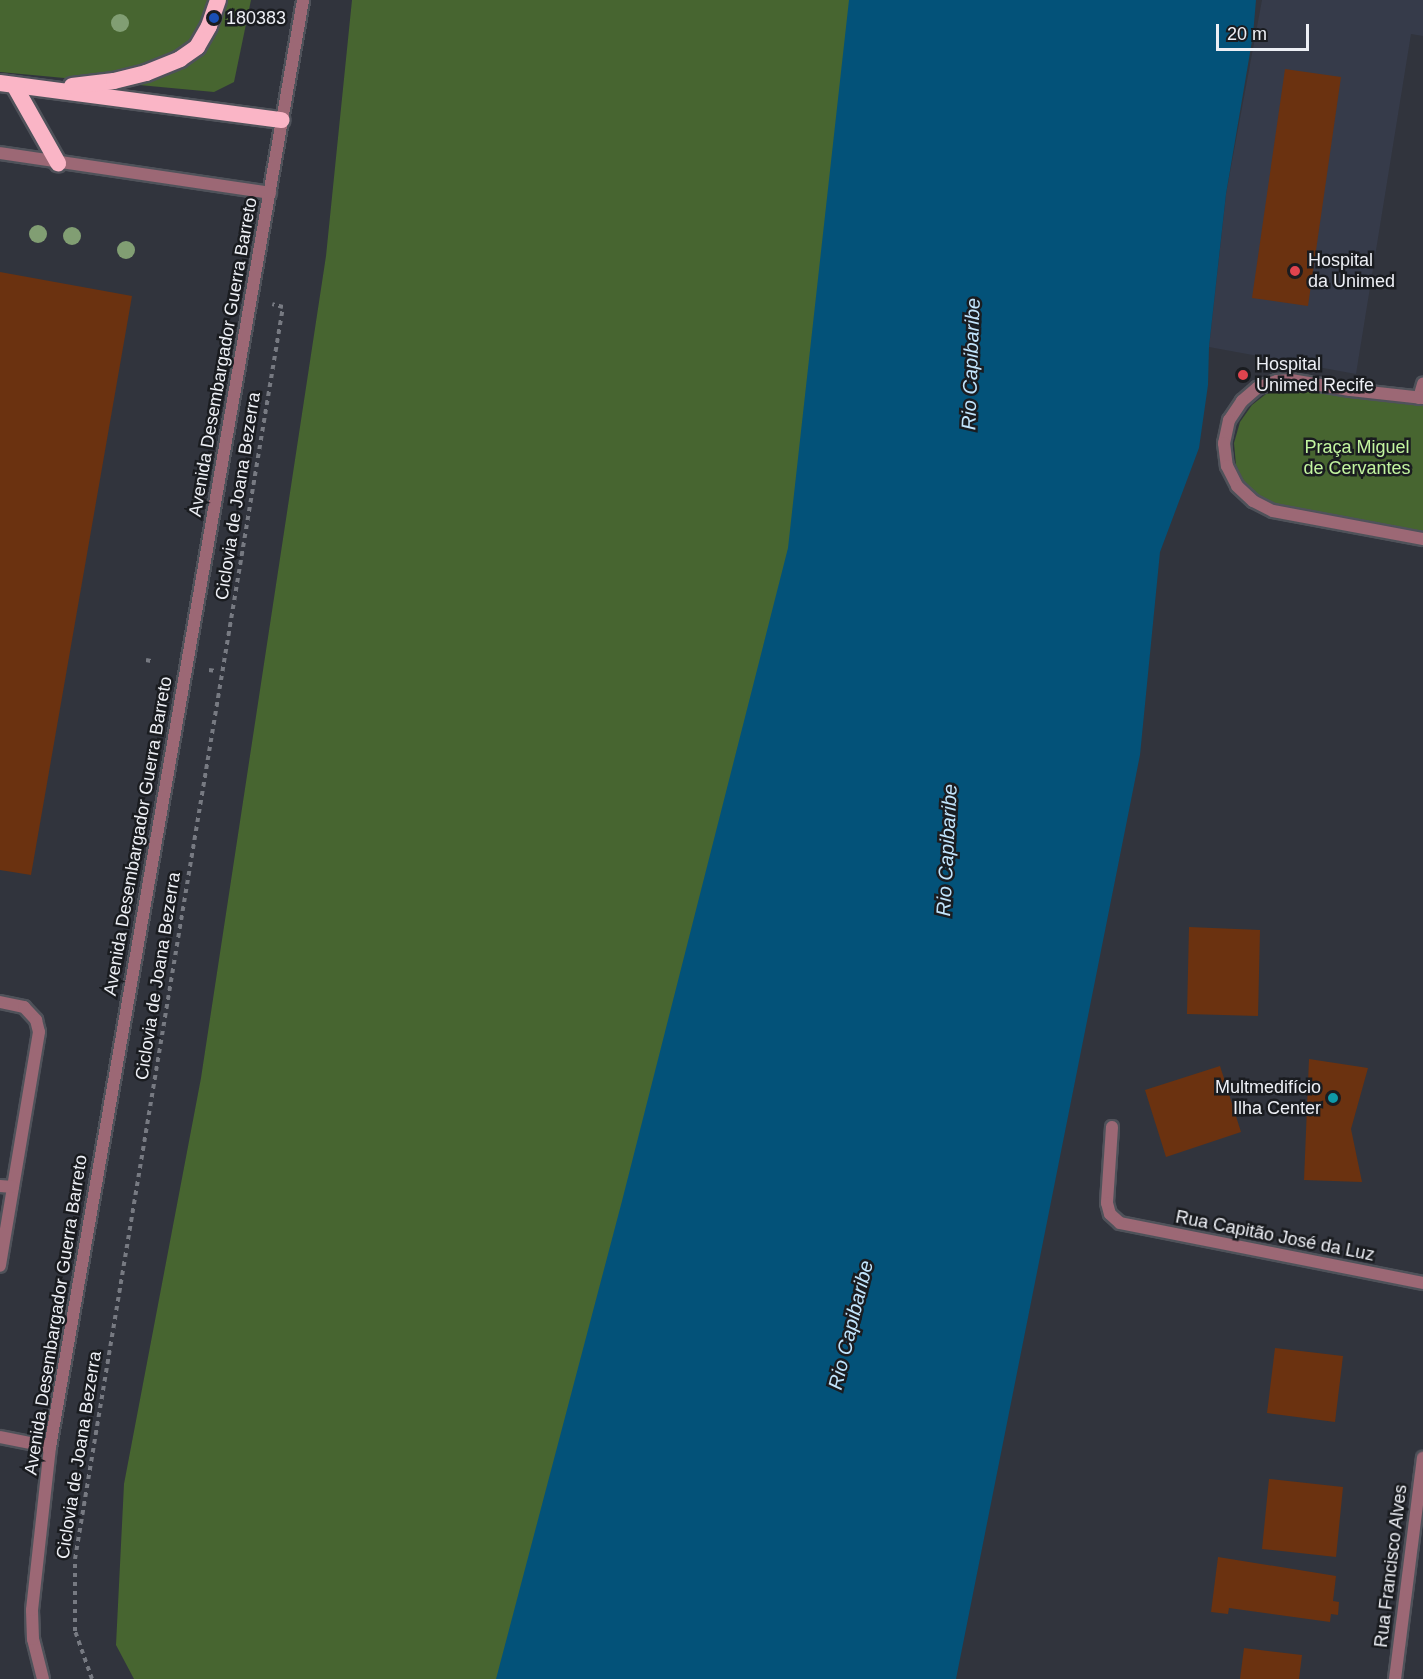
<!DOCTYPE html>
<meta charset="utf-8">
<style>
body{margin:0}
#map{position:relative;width:1423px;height:1679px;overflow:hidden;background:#31343d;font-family:Arial,sans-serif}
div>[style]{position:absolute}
.built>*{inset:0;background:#363b4a}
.green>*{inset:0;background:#476530}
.water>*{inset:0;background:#035279}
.building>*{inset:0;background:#6b3210}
.path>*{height:4px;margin-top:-2px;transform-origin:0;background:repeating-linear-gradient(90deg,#777a82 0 4.5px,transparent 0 9px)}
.roads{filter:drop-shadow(2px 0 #4f525a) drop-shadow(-2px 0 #4f525a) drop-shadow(0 2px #4f525a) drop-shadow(0 -2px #4f525a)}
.service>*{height:12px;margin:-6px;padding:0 6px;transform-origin:6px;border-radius:6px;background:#9c6875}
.minor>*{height:12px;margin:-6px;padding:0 6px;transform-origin:6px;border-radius:6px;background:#9c6875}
.tertiary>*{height:12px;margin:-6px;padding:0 6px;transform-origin:6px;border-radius:6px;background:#9c6875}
.trunk>*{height:16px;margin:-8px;padding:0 8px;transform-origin:8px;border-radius:8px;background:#fab5c6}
.trees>*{width:18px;height:18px;margin:-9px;border-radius:50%;background:#819e73}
.dots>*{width:16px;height:16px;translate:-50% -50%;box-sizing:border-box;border:3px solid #1a1c20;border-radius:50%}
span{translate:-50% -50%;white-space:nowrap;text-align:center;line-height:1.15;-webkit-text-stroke:5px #1a1c20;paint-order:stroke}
.poi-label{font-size:18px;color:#edeff5}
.left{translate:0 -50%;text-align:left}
.right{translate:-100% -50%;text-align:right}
.street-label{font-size:18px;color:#edeff5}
.park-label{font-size:18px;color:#c3f5a0}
.water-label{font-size:20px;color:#c2e5fd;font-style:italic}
.scale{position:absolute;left:1216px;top:24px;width:93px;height:27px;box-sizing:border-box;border:3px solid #edeff5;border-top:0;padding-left:8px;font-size:18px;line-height:21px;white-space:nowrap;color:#edeff5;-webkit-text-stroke:4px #1a1c20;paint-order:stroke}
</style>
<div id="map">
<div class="built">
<i style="clip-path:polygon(1262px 0,1423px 0,1423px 36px,1411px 34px,1356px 374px,1209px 347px,1226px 194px)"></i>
</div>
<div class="green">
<i style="clip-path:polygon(0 0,251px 0,234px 82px,214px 92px,0 72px)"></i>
<i style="clip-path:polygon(352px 0,872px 0,837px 371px,515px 1679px,134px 1679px,116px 1645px,124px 1484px,201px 1078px,326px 256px)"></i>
<i style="clip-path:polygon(1289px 387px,1423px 403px,1423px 532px,1278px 509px,1255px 497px,1245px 484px,1236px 465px,1234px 443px,1240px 422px,1252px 405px,1266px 394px)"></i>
</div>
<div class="water">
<i style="clip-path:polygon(849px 0,1256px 0,1253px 35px,1226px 194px,1209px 347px,1208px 385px,1199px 448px,1160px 552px,1140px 755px,956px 1679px,496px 1679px,622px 1201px,788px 548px)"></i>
</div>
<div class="building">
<i style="clip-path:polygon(1285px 69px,1341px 77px,1308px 306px,1252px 298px)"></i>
<i style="clip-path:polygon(0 272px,132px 296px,31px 875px,0 870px)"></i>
<i style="clip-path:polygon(1189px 927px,1260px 930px,1258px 1016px,1187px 1014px)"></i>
<i style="clip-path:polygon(1309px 1059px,1368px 1068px,1351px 1129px,1362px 1182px,1304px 1180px)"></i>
<i style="clip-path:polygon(1220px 1066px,1241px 1132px,1166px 1157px,1145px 1090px)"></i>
<i style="clip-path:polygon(1275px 1348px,1343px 1356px,1335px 1422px,1267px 1413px)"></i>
<i style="clip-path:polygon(1269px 1479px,1343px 1487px,1336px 1557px,1262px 1549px)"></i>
<i style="clip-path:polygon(1218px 1557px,1336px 1576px,1333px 1601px,1339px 1602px,1338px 1615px,1331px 1614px,1330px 1622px,1229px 1608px,1228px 1614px,1211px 1612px)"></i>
<i style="clip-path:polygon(1244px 1648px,1302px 1655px,1299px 1679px,1240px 1679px)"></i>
</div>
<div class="path">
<i style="left:146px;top:660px;width:5px;rotate:11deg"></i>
<i style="left:209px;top:670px;width:7px;rotate:8deg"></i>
<i style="left:92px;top:1679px;width:51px;rotate:-109.5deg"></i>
<i style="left:75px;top:1631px;width:72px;rotate:-90deg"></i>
<i style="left:75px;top:1559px;width:1269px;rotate:-80.57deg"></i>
<i style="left:283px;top:307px;width:11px;rotate:-165deg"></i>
</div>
<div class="roads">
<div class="service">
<i style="left:1419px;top:398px;width:15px;rotate:-74deg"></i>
<i style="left:0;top:1002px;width:25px;rotate:12deg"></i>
<i style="left:24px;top:1007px;width:18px;rotate:47deg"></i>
<i style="left:36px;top:1020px;width:12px;rotate:76deg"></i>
<i style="left:39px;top:1032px;width:237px;rotate:99.5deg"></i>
<i style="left:1112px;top:1127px;width:76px;rotate:93.8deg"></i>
<i style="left:1107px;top:1203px;width:11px;rotate:75deg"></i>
<i style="left:1110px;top:1214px;width:13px;rotate:42deg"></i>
<i style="left:0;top:1186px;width:13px;rotate:4deg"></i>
<i style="left:0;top:1437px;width:51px;rotate:11.3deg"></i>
</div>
<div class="minor">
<i style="left:0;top:153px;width:273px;rotate:8.4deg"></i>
<i style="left:1120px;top:1223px;width:309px;rotate:11.2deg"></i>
</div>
<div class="tertiary">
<i style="left:1423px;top:398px;width:73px;rotate:-173.7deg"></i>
<i style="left:1350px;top:390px;width:60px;rotate:-170.4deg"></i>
<i style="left:1291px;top:380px;width:14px;rotate:176deg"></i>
<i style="left:1277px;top:381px;width:21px;rotate:161deg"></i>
<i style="left:1257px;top:388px;width:20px;rotate:139deg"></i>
<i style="left:1242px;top:401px;width:23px;rotate:124deg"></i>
<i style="left:1229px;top:420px;width:24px;rotate:102deg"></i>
<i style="left:1224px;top:443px;width:23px;rotate:83deg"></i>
<i style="left:1227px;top:466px;width:22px;rotate:63deg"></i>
<i style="left:1237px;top:486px;width:22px;rotate:43deg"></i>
<i style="left:1253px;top:501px;width:22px;rotate:27deg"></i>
<i style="left:1273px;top:511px;width:153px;rotate:10.6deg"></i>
<i style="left:43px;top:1679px;width:41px;rotate:-104deg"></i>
<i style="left:33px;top:1639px;width:29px;rotate:-92deg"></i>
<i style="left:32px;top:1610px;width:164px;rotate:-83.7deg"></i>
<i style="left:50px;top:1447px;width:1469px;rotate:-80.08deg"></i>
<i style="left:1395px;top:1679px;width:223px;rotate:-82.8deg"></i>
</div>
<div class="trunk">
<i style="left:0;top:83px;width:284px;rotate:7.5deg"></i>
<i style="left:14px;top:85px;width:90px;rotate:60.6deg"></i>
<i style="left:72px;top:86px;width:42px;rotate:-6.8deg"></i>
<i style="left:114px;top:81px;width:33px;rotate:-14deg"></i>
<i style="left:146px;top:73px;width:37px;rotate:-22deg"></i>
<i style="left:180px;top:59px;width:21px;rotate:-35deg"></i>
<i style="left:197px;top:47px;width:24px;rotate:-60deg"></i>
<i style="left:209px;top:26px;width:28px;rotate:-71deg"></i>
</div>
</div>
<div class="trees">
<i style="left:120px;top:23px"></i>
<i style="left:38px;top:234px"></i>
<i style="left:72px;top:236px"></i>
<i style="left:126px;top:250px"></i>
</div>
<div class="dots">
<i style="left:214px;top:18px;background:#1a4fb4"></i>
<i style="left:1295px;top:271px;background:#e0444e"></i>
<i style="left:1243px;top:375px;background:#e0444e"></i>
<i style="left:1333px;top:1098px;background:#0f9aa8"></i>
</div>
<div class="poi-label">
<span class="left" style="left:226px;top:18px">180383</span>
<span class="left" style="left:1308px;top:271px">Hospital<br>da Unimed</span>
<span class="left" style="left:1256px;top:375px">Hospital<br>Unimed Recife</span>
<span class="right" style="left:1321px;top:1098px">Multmedifício<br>Ilha Center</span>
</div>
<div class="street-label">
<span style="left:223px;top:357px;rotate:-80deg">Avenida Desembargador Guerra Barreto</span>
<span style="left:238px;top:496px;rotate:-81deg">Ciclovia de Joana Bezerra</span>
<span style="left:138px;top:836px;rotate:-80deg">Avenida Desembargador Guerra Barreto</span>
<span style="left:158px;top:976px;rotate:-81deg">Ciclovia de Joana Bezerra</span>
<span style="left:1275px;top:1236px;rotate:11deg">Rua Capitão José da Luz</span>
<span style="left:56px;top:1315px;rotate:-81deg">Avenida Desembargador Guerra Barreto</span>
<span style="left:79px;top:1455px;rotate:-81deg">Ciclovia de Joana Bezerra</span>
<span style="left:1391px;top:1566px;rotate:-83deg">Rua Francisco Alves</span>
</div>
<div class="park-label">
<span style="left:1357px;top:458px">Praça Miguel<br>de Cervantes</span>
</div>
<div class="water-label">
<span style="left:971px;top:364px;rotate:-88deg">Rio Capibaribe</span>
<span style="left:947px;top:850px;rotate:-87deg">Rio Capibaribe</span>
<span style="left:851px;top:1325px;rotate:-76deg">Rio Capibaribe</span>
</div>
<div class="scale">20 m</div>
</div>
